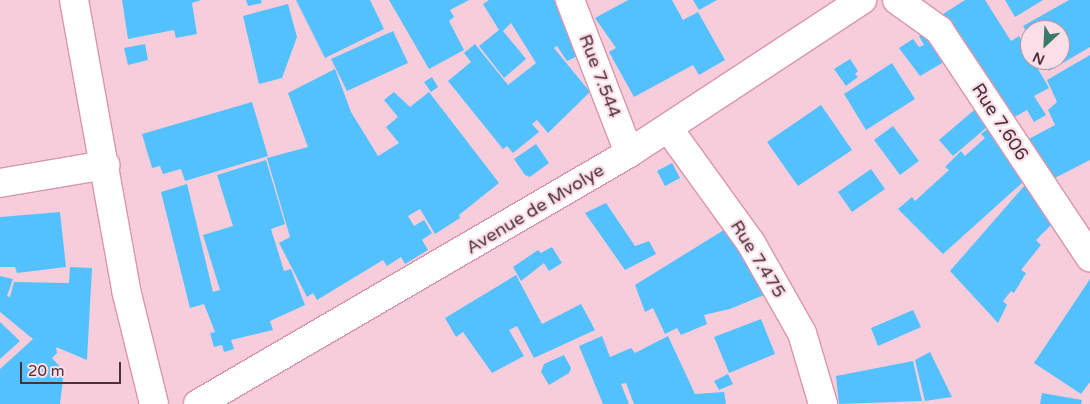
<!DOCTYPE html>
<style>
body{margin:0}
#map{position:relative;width:1090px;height:404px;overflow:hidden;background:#f8cddb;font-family:"Varela Round",sans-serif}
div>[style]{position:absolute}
.building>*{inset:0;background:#54c1ff}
.roads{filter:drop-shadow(1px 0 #d995ad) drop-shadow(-1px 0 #d995ad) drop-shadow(0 1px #d995ad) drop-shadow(0 -1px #d995ad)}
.street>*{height:28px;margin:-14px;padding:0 14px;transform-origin:14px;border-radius:14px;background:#fff}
.secondary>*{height:28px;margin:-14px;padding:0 14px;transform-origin:14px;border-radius:14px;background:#fff}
span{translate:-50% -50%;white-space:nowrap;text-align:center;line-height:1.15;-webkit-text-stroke:4.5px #fcdee8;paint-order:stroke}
.street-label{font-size:18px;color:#4b2f39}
.north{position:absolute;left:1020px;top:20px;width:50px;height:50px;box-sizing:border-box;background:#fcdee8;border:1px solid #b598a2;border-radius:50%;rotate:205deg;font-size:14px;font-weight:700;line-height:20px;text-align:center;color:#4b2f39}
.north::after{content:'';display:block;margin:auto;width:18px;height:22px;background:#387a6b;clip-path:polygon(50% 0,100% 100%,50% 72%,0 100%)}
.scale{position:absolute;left:20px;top:362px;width:101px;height:22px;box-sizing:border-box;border:2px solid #4b2f39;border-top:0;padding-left:6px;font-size:15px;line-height:18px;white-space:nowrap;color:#4b2f39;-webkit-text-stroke:4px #fcdee8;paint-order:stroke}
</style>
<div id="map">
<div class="building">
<i style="clip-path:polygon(122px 0,201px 0,192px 3px,197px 34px,176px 38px,174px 30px,128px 39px)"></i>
<i style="clip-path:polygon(246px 0,261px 0,262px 3px,248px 6px)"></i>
<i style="clip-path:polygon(296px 0,370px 0,384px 29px,325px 58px)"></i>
<i style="clip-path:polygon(389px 0,469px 0,450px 10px,454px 17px,449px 21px,464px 50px,429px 69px)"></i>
<i style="clip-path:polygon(489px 0,554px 0,584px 53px,567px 61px,557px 46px,554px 48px,590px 92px,548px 133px,537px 120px,532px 124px,539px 132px,513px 153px,507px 146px,503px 149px,448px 81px,471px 62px,464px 53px,475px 44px,508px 85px,536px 63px,511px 23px,503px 31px,526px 59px,504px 78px,479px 46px,499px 30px,483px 4px)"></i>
<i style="clip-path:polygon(628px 0,672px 0,683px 20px,698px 12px,725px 60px,699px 75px,693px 65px,634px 97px,609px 52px,616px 48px,595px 18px)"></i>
<i style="clip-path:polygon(693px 0,717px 0,699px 10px)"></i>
<i style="clip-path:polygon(965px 0,985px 0,1011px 41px,1019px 36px,1049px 88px,1034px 96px,1046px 115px,1034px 122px,1027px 110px,1011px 119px,943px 14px)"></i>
<i style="clip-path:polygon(1005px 0,1043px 0,1015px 17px)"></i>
<i style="clip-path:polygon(1069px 0,1090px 0,1090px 47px,1049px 71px,1042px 60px,1060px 60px,1060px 30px,1030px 30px,1030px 38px,1023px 26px)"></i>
<i style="clip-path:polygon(288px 4px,297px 37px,282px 78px,259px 84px,243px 16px)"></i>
<i style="clip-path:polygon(393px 31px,408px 63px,347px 91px,331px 59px)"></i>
<i style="clip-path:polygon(925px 32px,944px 62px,920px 76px,899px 48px,913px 39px,919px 47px,924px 45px,919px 36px)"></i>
<i style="clip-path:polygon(145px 44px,148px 60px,128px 65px,124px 48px)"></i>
<i style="clip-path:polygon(1090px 55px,1090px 160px,1047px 182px,1023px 142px,1055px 125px,1048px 110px,1057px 102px,1047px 80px)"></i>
<i style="clip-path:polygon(850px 59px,858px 71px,855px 74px,858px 77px,846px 86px,834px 69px)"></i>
<i style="clip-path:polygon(892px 63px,915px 99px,866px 130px,844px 94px)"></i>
<i style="clip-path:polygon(335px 69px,351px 112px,378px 156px,399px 143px,386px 127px,398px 117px,384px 100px,394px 92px,410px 107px,429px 92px,499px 183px,459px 215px,460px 218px,435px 234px,420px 209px,408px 216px,414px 226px,424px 220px,432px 233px,422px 240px,428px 250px,405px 264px,401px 257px,387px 266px,383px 260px,317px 300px,313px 293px,307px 297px,279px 243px,290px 237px,267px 158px,308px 147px,288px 93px)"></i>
<i style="clip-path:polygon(432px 77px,438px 87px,431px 92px,424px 82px)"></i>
<i style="clip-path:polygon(252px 102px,268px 156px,185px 181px,181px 169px,163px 174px,160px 166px,152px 168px,142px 134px)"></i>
<i style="clip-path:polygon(821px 105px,852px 150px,798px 186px,767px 142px)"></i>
<i style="clip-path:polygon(980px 105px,994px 121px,953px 156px,939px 140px)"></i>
<i style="clip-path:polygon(995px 123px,1032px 174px,943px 254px,898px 209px,912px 197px,915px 201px,949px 170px,945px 167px,961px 151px,965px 156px,985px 138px,981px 134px)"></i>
<i style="clip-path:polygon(893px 126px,919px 161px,900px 175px,874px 140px)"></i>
<i style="clip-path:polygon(536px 144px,549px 163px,530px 177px,525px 175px,514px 159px)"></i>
<i style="clip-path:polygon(266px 160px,285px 224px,271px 229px,284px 271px,291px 269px,305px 305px,270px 321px,273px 330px,231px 340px,234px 349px,224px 352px,222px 345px,214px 347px,210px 333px,215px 332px,204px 304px,190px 308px,161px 192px,187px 184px,213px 292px,220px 290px,203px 235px,233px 226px,217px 175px)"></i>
<i style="clip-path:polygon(672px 163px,680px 178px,665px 186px,657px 171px)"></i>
<i style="clip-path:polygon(871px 169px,885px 189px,852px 212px,838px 192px)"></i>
<i style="clip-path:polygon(1025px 185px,1054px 222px,1036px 240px,1041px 245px,1021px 270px,1026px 273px,1014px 293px,1011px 291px,1003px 301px,1007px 305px,998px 323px,950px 271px)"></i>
<i style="clip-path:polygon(606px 203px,635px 246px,649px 241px,656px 254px,625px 270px,585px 213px)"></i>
<i style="clip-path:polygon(60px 212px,66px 267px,17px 273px,15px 267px,0 267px,0 217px)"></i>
<i style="clip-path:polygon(727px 228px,764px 295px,730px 309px,704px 315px,707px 324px,681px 335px,677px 328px,665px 334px,653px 308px,645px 312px,635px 285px)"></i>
<i style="clip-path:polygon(552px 247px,562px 263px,549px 271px,544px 263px,521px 281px,513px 267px,538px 250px,541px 253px)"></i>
<i style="clip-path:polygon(70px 267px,92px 268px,87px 360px,56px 347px,57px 353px,52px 358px,64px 371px,60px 404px,0 404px,0 369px,33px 339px,0 312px,0 276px,13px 279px,7px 296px,10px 297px,14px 282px,69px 283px)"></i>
<i style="clip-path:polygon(516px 275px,542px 324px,581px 304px,595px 330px,534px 358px,517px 326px,509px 330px,524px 356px,492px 373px,463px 332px,456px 337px,445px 318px)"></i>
<i style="clip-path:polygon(1090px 279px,1090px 382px,1081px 394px,1034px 363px)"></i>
<i style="clip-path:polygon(913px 310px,921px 327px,878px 346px,871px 328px)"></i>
<i style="clip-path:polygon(761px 319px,775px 354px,729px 373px,714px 337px)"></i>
<i style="clip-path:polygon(0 322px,20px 341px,0 359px)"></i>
<i style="clip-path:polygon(602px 336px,610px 357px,631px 348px,635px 353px,668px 336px,695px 394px,724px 392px,726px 404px,634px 404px,626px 383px,621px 384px,629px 404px,603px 404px,579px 346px)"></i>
<i style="clip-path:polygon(930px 352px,952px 397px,925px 401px,915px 360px)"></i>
<i style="clip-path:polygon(564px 355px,571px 368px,569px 373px,549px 385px,541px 372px,544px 364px)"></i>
<i style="clip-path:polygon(913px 361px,922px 401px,839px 404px,836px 376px)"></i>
<i style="clip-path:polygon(728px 374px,733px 384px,719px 390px,714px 381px)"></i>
<i style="clip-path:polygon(1042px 393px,1082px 400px,1081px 404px,1040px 404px)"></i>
</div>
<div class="roads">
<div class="street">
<i style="left:570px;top:0;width:164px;rotate:68.9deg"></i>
<i style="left:897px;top:0;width:52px;rotate:35.5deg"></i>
<i style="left:939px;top:30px;width:273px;rotate:56.4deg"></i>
<i style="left:668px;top:128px;width:142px;rotate:54.2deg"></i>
<i style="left:751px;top:243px;width:103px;rotate:60.5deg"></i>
<i style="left:802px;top:333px;width:74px;rotate:73.5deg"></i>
<i style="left:0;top:183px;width:107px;rotate:-9.7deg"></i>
</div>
<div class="secondary">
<i style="left:74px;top:0;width:299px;rotate:79.8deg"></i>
<i style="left:127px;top:294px;width:113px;rotate:76.2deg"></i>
<i style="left:198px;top:404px;width:499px;rotate:-30.2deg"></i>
<i style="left:629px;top:153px;width:279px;rotate:-33.3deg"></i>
</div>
</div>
<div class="street-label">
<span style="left:600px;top:76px;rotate:69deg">Rue 7.544</span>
<span style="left:1000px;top:122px;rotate:57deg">Rue 7.606</span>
<span style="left:535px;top:209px;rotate:-31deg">Avenue de Mvolye</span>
<span style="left:758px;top:259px;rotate:58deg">Rue 7.475</span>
</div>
<div class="north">N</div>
<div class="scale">20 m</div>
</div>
